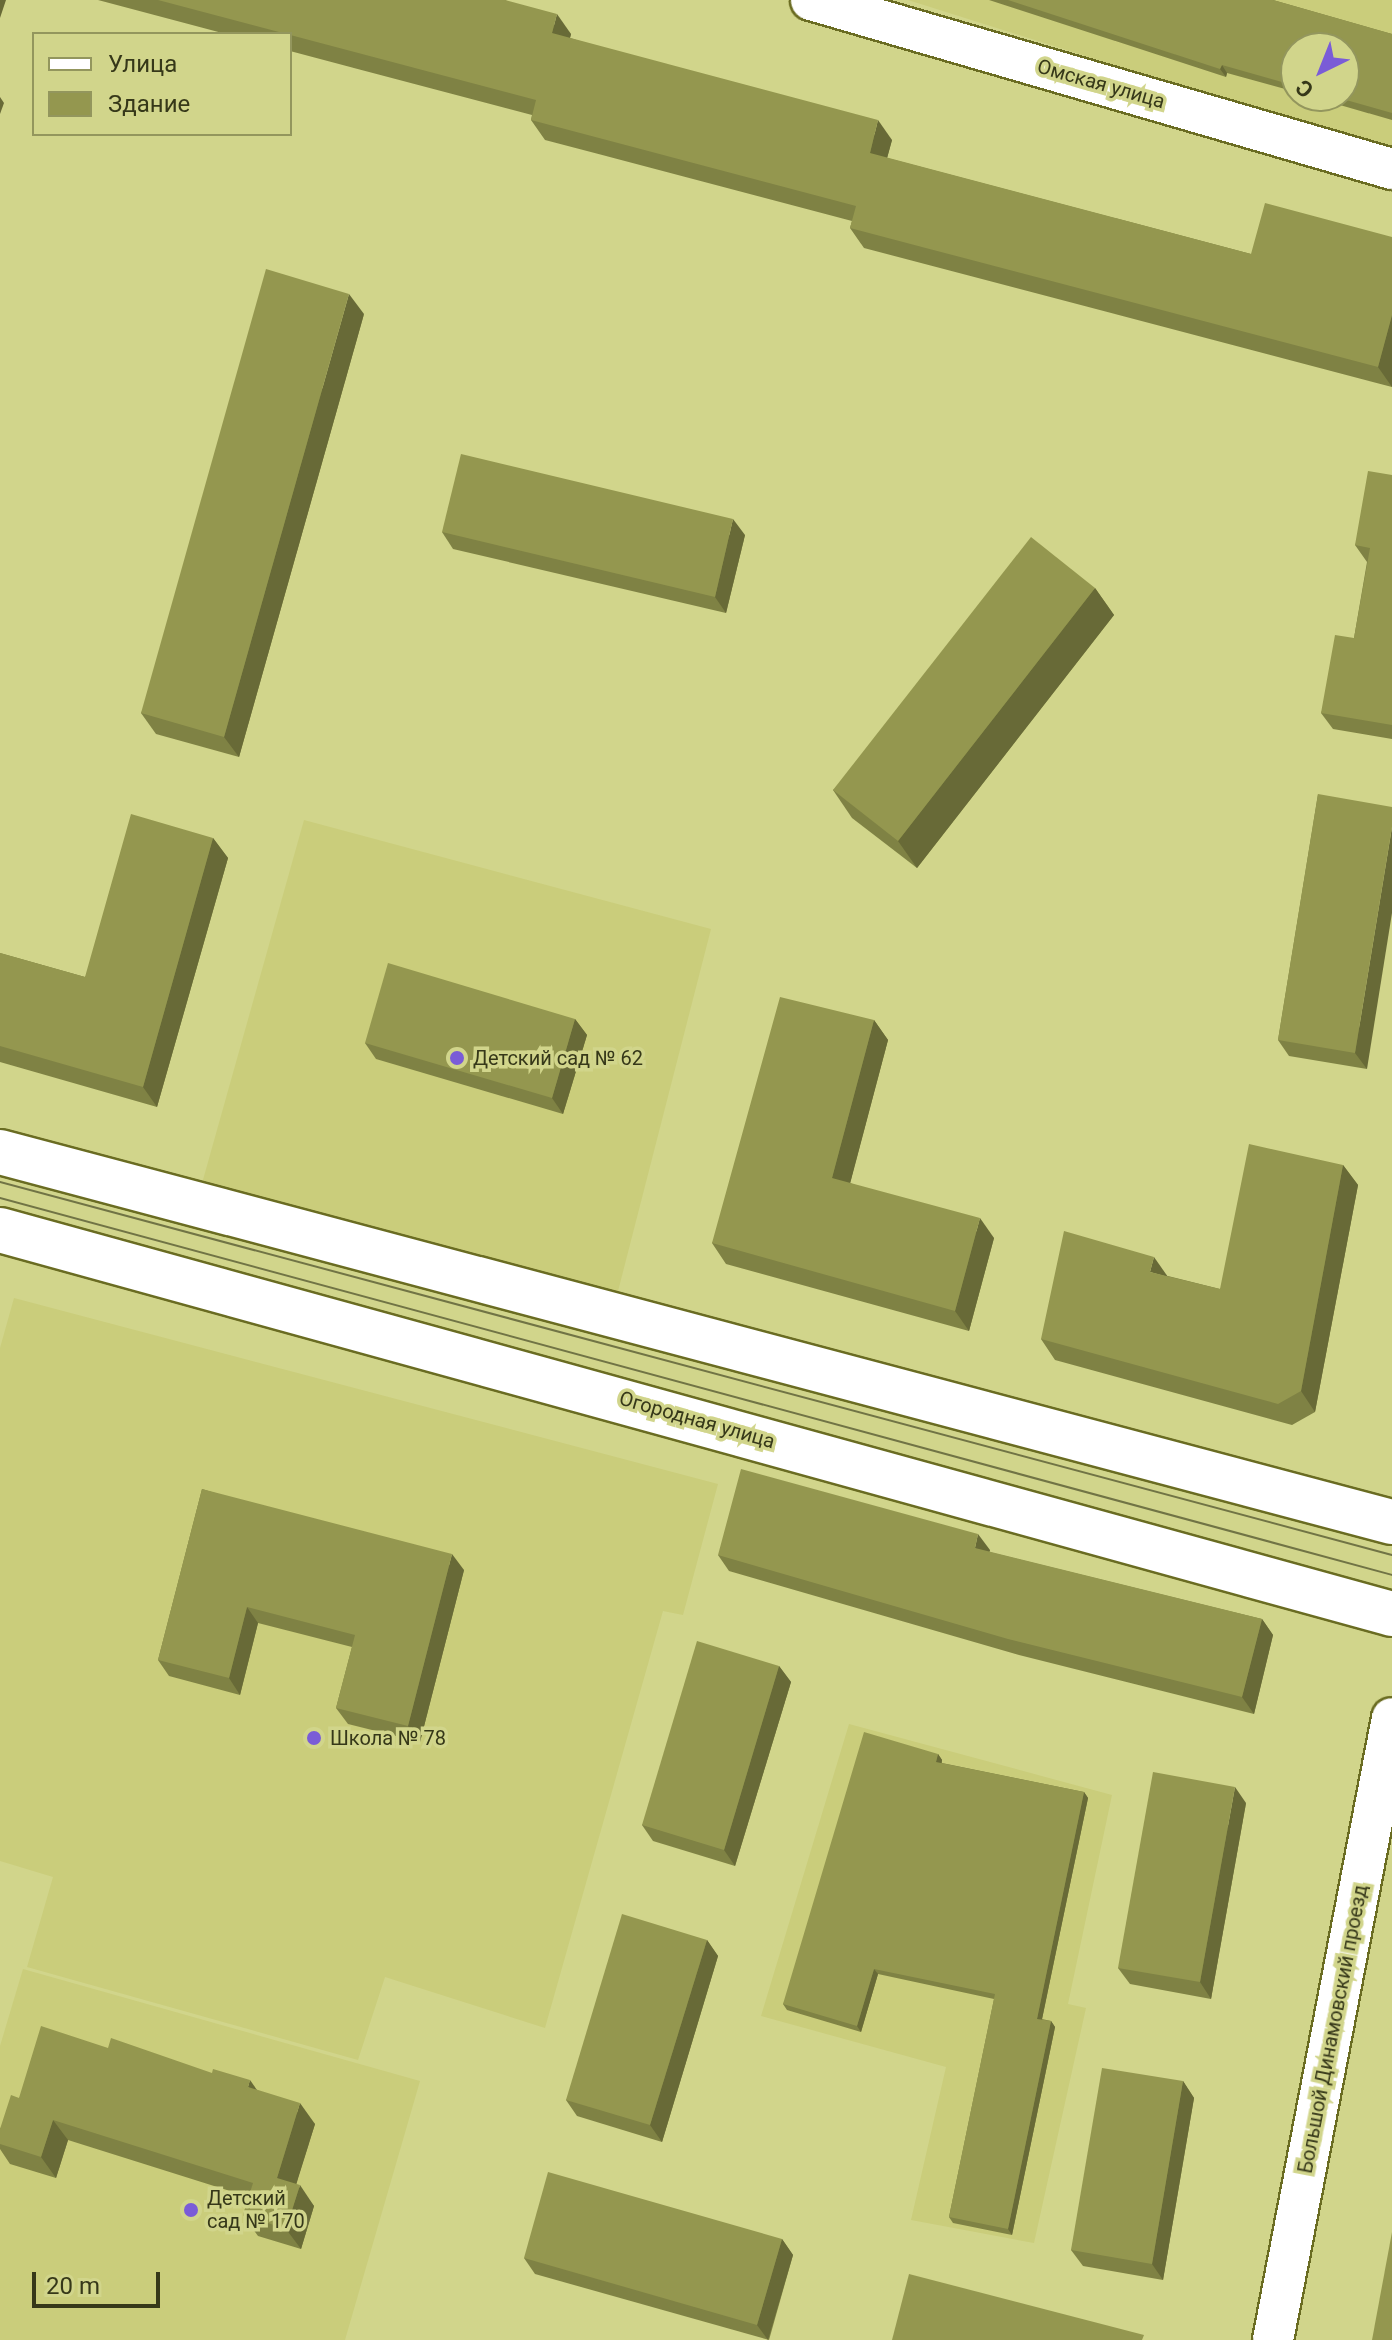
<!DOCTYPE html>
<meta charset="utf-8">
<style>
body{margin:0}
#map{position:relative;width:1392px;height:2340px;overflow:hidden;background:#d1d58b;font-family:Roboto,sans-serif}
div>[style]{position:absolute}
.built>*{inset:0;background:#cacd7b}
.roads{filter:drop-shadow(2px 0 #6a6c22) drop-shadow(-2px 0 #6a6c22) drop-shadow(0 2px #6a6c22) drop-shadow(0 -2px #6a6c22)}
.minor>*{height:40px;margin:-20px;padding:0 20px;transform-origin:20px;border-radius:20px;background:#fff}
.tertiary>*{height:44px;margin:-22px;padding:0 22px;transform-origin:22px;border-radius:22px;background:#fff}
.tram>*{height:2px;margin:-1px;padding:0 1px;transform-origin:1px;border-radius:1px;background:#717445}
.wall>*{inset:0;background:#7f8244}
.shaded-wall>*{inset:0;background:#686a37}
.building>*{inset:0;background:#94974f}
.dots>*{width:22px;height:22px;translate:-50% -50%;box-sizing:border-box;border:4px solid #d1d58b;border-radius:50%}
span{translate:-50% -50%;white-space:nowrap;text-align:center;line-height:1.15;-webkit-text-stroke:7px #d1d58b;paint-order:stroke}
.street-label{font-size:20px;color:#363819}
.poi-label{font-size:20px;color:#363819}
.left{translate:0 -50%;text-align:left}
.legend{position:absolute;left:32px;top:32px;width:260px;height:104px;box-sizing:border-box;background:#d1d58b;border:2px solid #93965d;margin:0;padding:10px 14px;list-style:none;font-size:24px;color:#363819}
.legend li{display:flex;align-items:center;gap:16px;height:40px}
.legend b{width:40px;border:2px solid #93965d}
.north{position:absolute;left:1280px;top:32px;width:80px;height:80px;box-sizing:border-box;background:#d1d58b;border:2px solid #93965d;border-radius:50%;rotate:223deg;font-size:22px;font-weight:700;line-height:32px;text-align:center;color:#363819}
.north::after{content:'';display:block;margin:auto;width:28px;height:36px;background:#7a5cd7;clip-path:polygon(50% 0,100% 100%,50% 72%,0 100%)}
.scale{position:absolute;left:32px;top:2272px;width:128px;height:36px;box-sizing:border-box;border:4px solid #363819;border-top:0;padding-left:10px;font-size:24px;line-height:28px;white-space:nowrap;color:#363819;-webkit-text-stroke:6px #d1d58b;paint-order:stroke}
</style>
<div id="map">
<div class="built">
<i style="clip-path:polygon(evenodd,908px 0,1392px 0,1392px 153px,1260px 111px,908px 0,1296px 48px,1344px 48px,1344px 96px,1296px 96px,1296px 48px)"></i>
<i style="clip-path:polygon(304px 820px,711px 929px,616px 1299px,201px 1187px)"></i>
<i style="clip-path:polygon(14px 1298px,718px 1484px,683px 1615px,663px 1611px,545px 2028px,385px 1977px,358px 2060px,27px 1967px,53px 1877px,0 1861px,0 1348px)"></i>
<i style="clip-path:polygon(849px 1724px,1112px 1795px,1068px 2004px,1086px 2008px,1034px 2243px,911px 2220px,946px 2067px,761px 2016px)"></i>
<i style="clip-path:polygon(23px 1969px,420px 2081px,345px 2340px,0 2340px,0 2046px)"></i>
</div>
<div class="roads">
<div class="minor">
<i style="left:811px;top:0;width:605px;rotate:16.22deg"></i>
<i style="left:1273px;top:2340px;width:633px;rotate:-79.17deg"></i>
</div>
<div class="tertiary">
<i style="left:0;top:1152px;width:1440px;rotate:14.89deg"></i>
<i style="left:0;top:1230px;width:1444px;rotate:15.42deg"></i>
</div>
</div>
<div class="tram">
<i style="left:0;top:1182px;width:1441px;rotate:15deg"></i>
<i style="left:0;top:1198px;width:1442px;rotate:15.15deg"></i>
</div>
<div class="wall">
<i style="clip-path:polygon(98px 0,505px 0,571px 34px,570px 38px,892px 140px,887px 158px,1251px 254px,1392px 237px,1392px 387px,864px 248px,850px 228px,852px 221px,545px 140px,531px 120px,532px 115px,290px 51px,290px 34px,226px 34px)"></i>
<i style="clip-path:polygon(989px 0,1273px 0,1392px 34px,1392px 120px,1309px 96px,1344px 96px,1296px 48px,1296px 92px,1227px 73px,1226px 77px)"></i>
<i style="clip-path:polygon(364px 314px,239px 757px,156px 734px,141px 713px)"></i>
<i style="clip-path:polygon(1392px 475px,1392px 739px,1333px 729px,1321px 713px,1354px 638px,1367px 562px,1355px 545px)"></i>
<i style="clip-path:polygon(442px 532px,745px 535px,726px 613px,453px 549px)"></i>
<i style="clip-path:polygon(1095px 588px,1114px 615px,917px 868px,852px 818px,833px 790px)"></i>
<i style="clip-path:polygon(1318px 794px,1367px 1069px,1289px 1056px,1278px 1040px)"></i>
<i style="clip-path:polygon(213px 838px,228px 858px,157px 1107px,0 1062px,0 953px,85px 977px)"></i>
<i style="clip-path:polygon(575px 1019px,587px 1035px,563px 1114px,376px 1059px,365px 1043px)"></i>
<i style="clip-path:polygon(874px 1020px,888px 1040px,850px 1183px,994px 1238px,969px 1331px,726px 1264px,712px 1243px)"></i>
<i style="clip-path:polygon(1343px 1165px,1358px 1185px,1315px 1412px,1292px 1425px,1055px 1360px,1041px 1339px,1168px 1276px,1220px 1289px)"></i>
<i style="clip-path:polygon(202px 1489px,464px 1570px,420px 1742px,348px 1724px,336px 1708px,352px 1647px,258px 1623px,240px 1695px,169px 1676px,158px 1660px)"></i>
<i style="clip-path:polygon(990px 1550px,989px 1552px,1262px 1619px,1273px 1635px,1254px 1714px,1019px 1655px,729px 1571px,718px 1555px)"></i>
<i style="clip-path:polygon(779px 1666px,791px 1682px,735px 1866px,653px 1841px,642px 1825px)"></i>
<i style="clip-path:polygon(938px 1754px,942px 1760px,942px 1763px,1084px 1792px,1088px 1798px,1042px 2019px,1051px 2021px,1055px 2027px,1012px 2235px,953px 2223px,949px 2217px,994px 1999px,878px 1974px,861px 2032px,787px 2010px,783px 2004px)"></i>
<i style="clip-path:polygon(1246px 1803px,1211px 1999px,1130px 1984px,1118px 1968px)"></i>
<i style="clip-path:polygon(707px 1940px,718px 1956px,662px 2142px,577px 2116px,566px 2100px)"></i>
<i style="clip-path:polygon(108px 2048px,257px 2090px,315px 2124px,296px 2184px,314px 2206px,301px 2249px,258px 2236px,243px 2215px,249px 2197px,68px 2140px,56px 2178px,10px 2164px,0 2149px,0 2129px,19px 2098px)"></i>
<i style="clip-path:polygon(1183px 2081px,1194px 2098px,1163px 2280px,1083px 2266px,1071px 2250px)"></i>
<i style="clip-path:polygon(782px 2239px,793px 2255px,769px 2340px,535px 2274px,524px 2258px)"></i>
</div>
<div class="shaded-wall">
<i style="clip-path:polygon(0 0,6px 0,0 18px)"></i>
<i style="clip-path:polygon(557px 14px,571px 34px,566px 53px,552px 33px)"></i>
<i style="clip-path:polygon(1222px 65px,1227px 73px,1226px 77px,1220px 69px)"></i>
<i style="clip-path:polygon(0 97px,4px 103px,0 114px)"></i>
<i style="clip-path:polygon(878px 120px,892px 140px,883px 173px,870px 153px)"></i>
<i style="clip-path:polygon(349px 294px,364px 314px,239px 757px,224px 737px)"></i>
<i style="clip-path:polygon(1392px 315px,1392px 387px,1378px 367px)"></i>
<i style="clip-path:polygon(733px 519px,745px 535px,726px 613px,715px 597px)"></i>
<i style="clip-path:polygon(1095px 588px,1114px 615px,917px 868px,898px 841px)"></i>
<i style="clip-path:polygon(1392px 827px,1392px 913px,1367px 1069px,1355px 1053px)"></i>
<i style="clip-path:polygon(213px 838px,228px 858px,157px 1107px,143px 1087px)"></i>
<i style="clip-path:polygon(575px 1019px,587px 1035px,563px 1114px,552px 1098px)"></i>
<i style="clip-path:polygon(874px 1020px,888px 1040px,846px 1199px,832px 1178px)"></i>
<i style="clip-path:polygon(1343px 1165px,1358px 1185px,1315px 1412px,1301px 1391px)"></i>
<i style="clip-path:polygon(980px 1218px,994px 1238px,969px 1331px,955px 1311px)"></i>
<i style="clip-path:polygon(1154px 1257px,1168px 1277px,1150px 1272px)"></i>
<i style="clip-path:polygon(978px 1534px,990px 1550px,986px 1564px,975px 1548px)"></i>
<i style="clip-path:polygon(452px 1554px,464px 1570px,420px 1742px,408px 1726px)"></i>
<i style="clip-path:polygon(247px 1607px,258px 1623px,240px 1695px,229px 1678px)"></i>
<i style="clip-path:polygon(1262px 1619px,1273px 1635px,1254px 1714px,1242px 1697px)"></i>
<i style="clip-path:polygon(779px 1666px,791px 1682px,735px 1866px,724px 1850px)"></i>
<i style="clip-path:polygon(938px 1754px,942px 1760px,940px 1767px,936px 1762px)"></i>
<i style="clip-path:polygon(1235px 1787px,1246px 1803px,1211px 1999px,1200px 1982px)"></i>
<i style="clip-path:polygon(1084px 1792px,1088px 1798px,1041px 2024px,1037px 2019px)"></i>
<i style="clip-path:polygon(707px 1940px,718px 1956px,662px 2142px,650px 2125px)"></i>
<i style="clip-path:polygon(874px 1969px,878px 1974px,861px 2032px,857px 2026px)"></i>
<i style="clip-path:polygon(1051px 2021px,1055px 2027px,1012px 2235px,1008px 2229px)"></i>
<i style="clip-path:polygon(250px 2080px,264px 2100px,248px 2087px)"></i>
<i style="clip-path:polygon(1183px 2081px,1194px 2098px,1163px 2280px,1152px 2264px)"></i>
<i style="clip-path:polygon(300px 2103px,315px 2124px,292px 2198px,277px 2178px)"></i>
<i style="clip-path:polygon(53px 2120px,68px 2140px,56px 2178px,41px 2157px)"></i>
<i style="clip-path:polygon(300px 2185px,314px 2206px,301px 2249px,286px 2229px)"></i>
<i style="clip-path:polygon(782px 2239px,793px 2255px,768px 2340px,757px 2325px)"></i>
</div>
<div class="building">
<i style="clip-path:polygon(158px 0,505px 0,557px 14px,552px 33px,878px 120px,870px 153px,1251px 254px,1265px 203px,1392px 237px,1392px 315px,1378px 367px,850px 228px,856px 206px,531px 120px,536px 100px)"></i>
<i style="clip-path:polygon(1008px 0,1273px 0,1392px 34px,1392px 113px,1332px 96px,1344px 96px,1344px 48px,1296px 48px,1296px 86px,1222px 65px,1220px 69px)"></i>
<i style="clip-path:polygon(266px 269px,349px 294px,224px 737px,141px 713px)"></i>
<i style="clip-path:polygon(461px 454px,733px 519px,715px 597px,442px 532px)"></i>
<i style="clip-path:polygon(1368px 471px,1392px 475px,1392px 725px,1321px 713px,1335px 635px,1354px 638px,1370px 548px,1355px 545px)"></i>
<i style="clip-path:polygon(1031px 537px,1095px 588px,898px 841px,833px 790px)"></i>
<i style="clip-path:polygon(1318px 794px,1392px 807px,1392px 827px,1355px 1053px,1278px 1040px)"></i>
<i style="clip-path:polygon(131px 814px,213px 838px,143px 1087px,0 1046px,0 953px,85px 977px)"></i>
<i style="clip-path:polygon(388px 963px,575px 1019px,552px 1098px,365px 1043px)"></i>
<i style="clip-path:polygon(780px 997px,874px 1020px,832px 1178px,980px 1218px,955px 1311px,712px 1243px)"></i>
<i style="clip-path:polygon(1249px 1144px,1343px 1165px,1301px 1391px,1278px 1404px,1041px 1339px,1064px 1231px,1154px 1257px,1150px 1272px,1220px 1289px)"></i>
<i style="clip-path:polygon(741px 1469px,978px 1534px,975px 1548px,1262px 1619px,1242px 1697px,1008px 1639px,718px 1555px)"></i>
<i style="clip-path:polygon(202px 1489px,452px 1554px,408px 1726px,336px 1708px,355px 1635px,247px 1607px,229px 1678px,158px 1660px)"></i>
<i style="clip-path:polygon(697px 1641px,779px 1666px,724px 1850px,642px 1825px)"></i>
<i style="clip-path:polygon(864px 1732px,938px 1754px,936px 1762px,1084px 1792px,1037px 2019px,1051px 2021px,1008px 2229px,949px 2217px,995px 1994px,874px 1969px,857px 2026px,783px 2004px)"></i>
<i style="clip-path:polygon(1153px 1772px,1235px 1787px,1200px 1982px,1118px 1968px)"></i>
<i style="clip-path:polygon(622px 1914px,707px 1940px,650px 2125px,566px 2100px)"></i>
<i style="clip-path:polygon(41px 2026px,108px 2048px,111px 2038px,212px 2073px,213px 2069px,250px 2080px,248px 2087px,300px 2103px,277px 2178px,300px 2185px,286px 2229px,243px 2215px,253px 2183px,53px 2120px,41px 2157px,0 2144px,0 2129px,11px 2095px,19px 2098px)"></i>
<i style="clip-path:polygon(1102px 2068px,1183px 2081px,1152px 2264px,1071px 2250px)"></i>
<i style="clip-path:polygon(548px 2172px,782px 2239px,757px 2325px,524px 2258px)"></i>
<i style="clip-path:polygon(1392px 2232px,1392px 2340px,1372px 2340px)"></i>
<i style="clip-path:polygon(909px 2274px,1144px 2335px,1142px 2340px,892px 2340px)"></i>
</div>
<div class="dots">
<i style="left:457px;top:1058px;background:#7a5cd7"></i>
<i style="left:314px;top:1738px;background:#7a5cd7"></i>
<i style="left:191px;top:2210px;background:#7a5cd7"></i>
</div>
<div class="street-label">
<span style="left:1101px;top:84px;rotate:16deg">Омская улица</span>
<span style="left:697px;top:1420px;rotate:16deg">Огородная улица</span>
<span style="left:1333px;top:2029px;rotate:-79deg">Большой Динамовский проезд</span>
</div>
<div class="poi-label">
<span class="left" style="left:473px;top:1058px">Детский сад № 62</span>
<span class="left" style="left:330px;top:1738px">Школа № 78</span>
<span class="left" style="left:207px;top:2210px">Детский<br>сад № 170</span>
</div>
<ul class="legend">
<li><b style="height:10px;background:#fff"></b>Улица</li>
<li><b style="height:22px;background:#94974f"></b>Здание</li>
</ul>
<div class="north">С</div>
<div class="scale">20 m</div>
</div>
